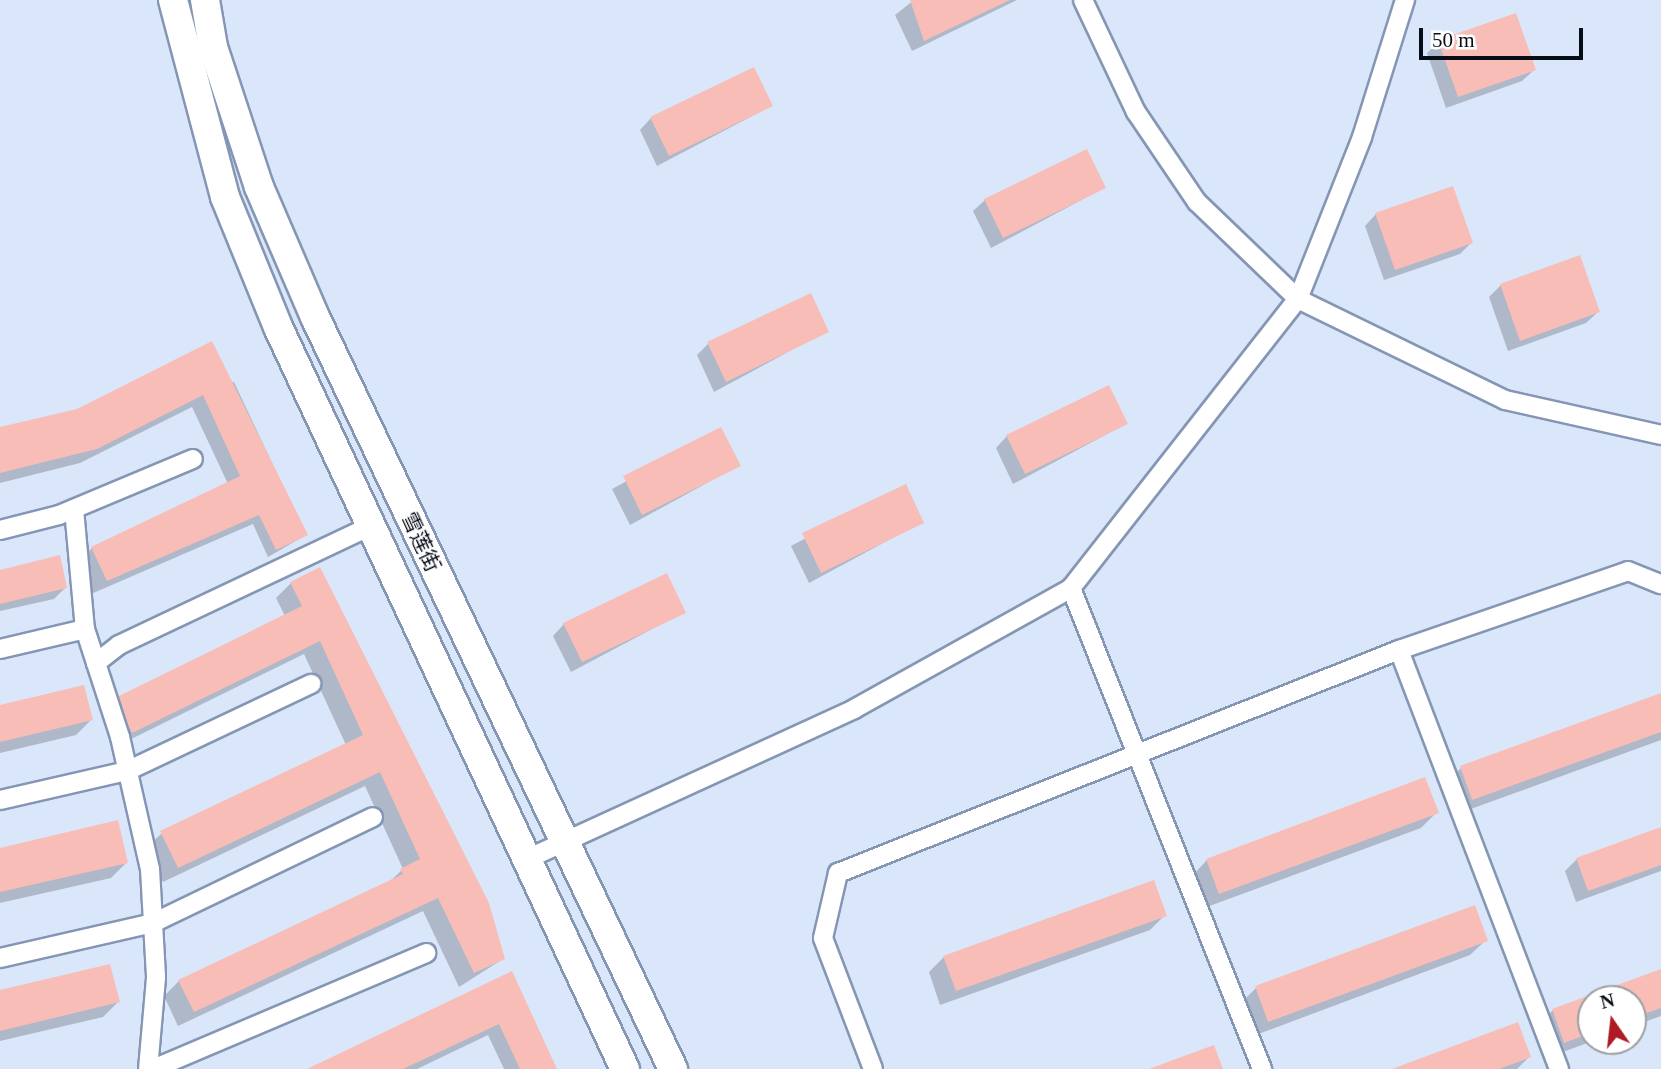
<!DOCTYPE html>
<meta charset="utf-8">
<style>
body{margin:0}
#map{position:relative;width:1661px;height:1069px;overflow:hidden;background:#dae6fa;font-family:"Times New Roman","Noto Sans SC",serif}
div>[style]{position:absolute}
.shadow>*{inset:0;background:#0003}
.building>*{inset:0;background:#f9bdb7}
.roads{filter:drop-shadow(2px 0 #8596b5) drop-shadow(-2px 0 #8596b5) drop-shadow(0 2px #8596b5) drop-shadow(0 -2px #8596b5)}
.street>*{height:18px;margin:-9px;padding:0 9px;transform-origin:9px;border-radius:9px;background:#fff}
.primary>*{height:28px;margin:-14px;padding:0 14px;transform-origin:14px;border-radius:14px;background:#fff}
span{translate:-50% -50%;white-space:nowrap;text-align:center;line-height:1.15;-webkit-text-stroke:6px #fff;paint-order:stroke}
.street-label{font-size:21px;color:#070d17}
.north{position:absolute;left:1577px;top:985px;width:70px;height:70px;box-sizing:border-box;background:#fff;border:2px solid #9c9ea2;border-radius:50%;rotate:346deg;font-size:19px;font-weight:700;line-height:28px;text-align:center;color:#070d17}
.north::after{content:'';display:block;margin:auto;width:24px;height:32px;background:#ae1b26;clip-path:polygon(50% 0,100% 100%,50% 72%,0 100%)}
.scale{position:absolute;left:1419px;top:28px;width:164px;height:32px;box-sizing:border-box;border:4px solid #070d17;border-top:0;padding-left:9px;font-size:21px;line-height:24px;white-space:nowrap;color:#070d17;-webkit-text-stroke:5px #fff;paint-order:stroke}
</style>
<div id="map">
<div class="shadow">
<i style="clip-path:polygon(914px 0,1017px 0,912px 51px,895px 15px)"></i>
<i style="clip-path:polygon(1439px 42px,1534px 70px,1522px 81px,1446px 108px,1427px 53px)"></i>
<i style="clip-path:polygon(771px 106px,657px 166px,640px 130px,651px 118px)"></i>
<i style="clip-path:polygon(1104px 188px,991px 248px,973px 211px,985px 200px)"></i>
<i style="clip-path:polygon(1376px 214px,1471px 243px,1460px 254px,1384px 280px,1365px 226px)"></i>
<i style="clip-path:polygon(1501px 285px,1598px 312px,1586px 323px,1508px 351px,1489px 297px)"></i>
<i style="clip-path:polygon(827px 331px,714px 392px,697px 355px,708px 344px)"></i>
<i style="clip-path:polygon(234px 382px,306px 535px,268px 557px,253px 524px,91px 594px,76px 563px,92px 548px,228px 484px,192px 407px,80px 463px,0 483px,0 429px)"></i>
<i style="clip-path:polygon(1126px 424px,1013px 484px,996px 448px,1007px 436px)"></i>
<i style="clip-path:polygon(721px 430px,738px 466px,630px 525px,612px 489px)"></i>
<i style="clip-path:polygon(905px 486px,922px 522px,809px 583px,791px 546px)"></i>
<i style="clip-path:polygon(0 571px,66px 587px,54px 599px,0 611px)"></i>
<i style="clip-path:polygon(291px 583px,503px 959px,459px 987px,423px 911px,178px 1026px,164px 996px,179px 981px,388px 883px,403px 869px,365px 786px,163px 882px,146px 848px,162px 833px,346px 745px,304px 654px,117px 746px,101px 715px,116px 699px,285px 616px,276px 598px)"></i>
<i style="clip-path:polygon(684px 612px,571px 672px,553px 636px,564px 624px)"></i>
<i style="clip-path:polygon(1661px 695px,1661px 740px,1457px 814px,1446px 783px,1461px 768px)"></i>
<i style="clip-path:polygon(0 706px,91px 720px,76px 735px,0 753px)"></i>
<i style="clip-path:polygon(1437px 812px,1421px 828px,1204px 908px,1192px 876px,1207px 860px)"></i>
<i style="clip-path:polygon(1661px 828px,1661px 871px,1576px 902px,1565px 871px,1577px 859px)"></i>
<i style="clip-path:polygon(0 849px,126px 863px,111px 878px,0 903px)"></i>
<i style="clip-path:polygon(1165px 915px,1150px 930px,940px 1005px,929px 972px,944px 957px)"></i>
<i style="clip-path:polygon(1486px 940px,1470px 955px,1253px 1036px,1241px 1003px,1256px 988px)"></i>
<i style="clip-path:polygon(1661px 971px,1661px 1016px,1633px 1026px,1633px 999px,1591px 999px,1593px 1041px,1549px 1057px,1538px 1026px,1553px 1010px)"></i>
<i style="clip-path:polygon(511px 974px,555px 1069px,504px 1069px,488px 1035px,417px 1069px,311px 1069px)"></i>
<i style="clip-path:polygon(0 992px,118px 1002px,103px 1017px,0 1041px)"></i>
<i style="clip-path:polygon(1529px 1057px,1517px 1069px,1396px 1069px)"></i>
</div>
<div class="building">
<i style="clip-path:polygon(910px 0,1010px 0,924px 41px)"></i>
<i style="clip-path:polygon(1516px 13px,1536px 70px,1458px 97px,1438px 40px)"></i>
<i style="clip-path:polygon(754px 67px,773px 106px,669px 156px,650px 117px)"></i>
<i style="clip-path:polygon(1087px 149px,1106px 188px,1003px 238px,984px 199px)"></i>
<i style="clip-path:polygon(1453px 186px,1473px 243px,1395px 270px,1375px 213px)"></i>
<i style="clip-path:polygon(1580px 255px,1600px 312px,1520px 341px,1500px 284px)"></i>
<i style="clip-path:polygon(811px 293px,829px 332px,726px 382px,707px 342px)"></i>
<i style="clip-path:polygon(212px 341px,308px 535px,276px 550px,259px 515px,107px 581px,91px 547px,240px 476px,203px 395px,97px 449px,0 473px,0 427px,77px 409px)"></i>
<i style="clip-path:polygon(1109px 385px,1128px 424px,1025px 474px,1006px 435px)"></i>
<i style="clip-path:polygon(721px 427px,741px 466px,642px 515px,623px 476px)"></i>
<i style="clip-path:polygon(906px 484px,924px 523px,821px 573px,802px 533px)"></i>
<i style="clip-path:polygon(60px 555px,67px 588px,0 604px,0 570px)"></i>
<i style="clip-path:polygon(320px 567px,489px 903px,505px 959px,474px 973px,438px 898px,194px 1012px,178px 980px,403px 874px,400px 869px,420px 859px,380px 772px,178px 868px,160px 831px,363px 735px,320px 641px,132px 733px,115px 698px,302px 606px,290px 582px)"></i>
<i style="clip-path:polygon(667px 573px,686px 613px,582px 662px,563px 623px)"></i>
<i style="clip-path:polygon(84px 685px,93px 720px,0 742px,0 705px)"></i>
<i style="clip-path:polygon(1661px 693px,1661px 732px,1472px 800px,1460px 766px)"></i>
<i style="clip-path:polygon(1425px 777px,1439px 813px,1219px 894px,1206px 859px)"></i>
<i style="clip-path:polygon(118px 820px,128px 863px,0 892px,0 848px)"></i>
<i style="clip-path:polygon(1661px 827px,1661px 865px,1588px 891px,1576px 858px)"></i>
<i style="clip-path:polygon(1154px 880px,1167px 916px,956px 991px,943px 956px)"></i>
<i style="clip-path:polygon(1475px 905px,1488px 941px,1268px 1022px,1255px 986px)"></i>
<i style="clip-path:polygon(110px 964px,120px 1002px,0 1031px,0 990px)"></i>
<i style="clip-path:polygon(1661px 969px,1661px 1008px,1633px 1018px,1633px 999px,1591px 999px,1591px 1033px,1564px 1043px,1552px 1009px)"></i>
<i style="clip-path:polygon(512px 971px,557px 1069px,520px 1069px,499px 1024px,403px 1069px,307px 1069px)"></i>
<i style="clip-path:polygon(1518px 1022px,1531px 1057px,1499px 1069px,1392px 1069px)"></i>
<i style="clip-path:polygon(1214px 1045px,1223px 1069px,1149px 1069px)"></i>
</div>
<div class="roads">
<div class="street">
<i style="left:1083px;top:0;width:124px;rotate:64.7deg"></i>
<i style="left:1136px;top:112px;width:109px;rotate:55.9deg"></i>
<i style="left:1197px;top:202px;width:140px;rotate:43.8deg"></i>
<i style="left:1298px;top:299px;width:230px;rotate:26deg"></i>
<i style="left:1505px;top:400px;width:160px;rotate:12.6deg"></i>
<i style="left:74px;top:509px;width:121px;rotate:84.8deg"></i>
<i style="left:85px;top:629px;width:114px;rotate:72deg"></i>
<i style="left:120px;top:737px;width:135px;rotate:77.2deg"></i>
<i style="left:150px;top:869px;width:109px;rotate:86.8deg"></i>
<i style="left:156px;top:978px;width:91px;rotate:95deg"></i>
<i style="left:0;top:530px;width:61px;rotate:-14.3deg"></i>
<i style="left:59px;top:515px;width:145px;rotate:-22.7deg"></i>
<i style="left:1071px;top:588px;width:518px;rotate:68.34deg"></i>
<i style="left:0;top:649px;width:87px;rotate:-13.2deg"></i>
<i style="left:1399px;top:650px;width:449px;rotate:69.1deg"></i>
<i style="left:96px;top:663px;width:29px;rotate:-38deg"></i>
<i style="left:119px;top:645px;width:279px;rotate:-25.3deg"></i>
<i style="left:0;top:800px;width:130px;rotate:-12.9deg"></i>
<i style="left:127px;top:771px;width:204px;rotate:-25.3deg"></i>
<i style="left:527px;top:859px;width:360px;rotate:-24.6deg"></i>
<i style="left:854px;top:709px;width:248px;rotate:-29.1deg"></i>
<i style="left:1071px;top:588px;width:367px;rotate:-51.9deg"></i>
<i style="left:1298px;top:299px;width:174px;rotate:-68.4deg"></i>
<i style="left:1362px;top:137px;width:144px;rotate:-72.6deg"></i>
<i style="left:0;top:958px;width:157px;rotate:-12.9deg"></i>
<i style="left:153px;top:923px;width:244px;rotate:-25.7deg"></i>
<i style="left:153px;top:1069px;width:297px;rotate:-23deg"></i>
<i style="left:873px;top:1069px;width:140px;rotate:-110.9deg"></i>
<i style="left:823px;top:938px;width:67px;rotate:-77deg"></i>
<i style="left:838px;top:873px;width:604px;rotate:-21.68deg"></i>
<i style="left:1399px;top:650px;width:242px;rotate:-19deg"></i>
<i style="left:1628px;top:571px;width:35px;rotate:22deg"></i>
</div>
<div class="primary">
<i style="left:173px;top:0;width:204px;rotate:75.2deg"></i>
<i style="left:225px;top:197px;width:140px;rotate:67.8deg"></i>
<i style="left:278px;top:327px;width:819px;rotate:64.94deg"></i>
<i style="left:205px;top:0;width:48px;rotate:80.3deg"></i>
<i style="left:213px;top:47px;width:147px;rotate:71.8deg"></i>
<i style="left:259px;top:187px;width:142px;rotate:66.7deg"></i>
<i style="left:315px;top:317px;width:833px;rotate:64.54deg"></i>
</div>
</div>
<div class="street-label">
<span style="left:421px;top:542px;rotate:65deg">雪莲街</span>
</div>
<div class="north">N</div>
<div class="scale">50 m</div>
</div>
